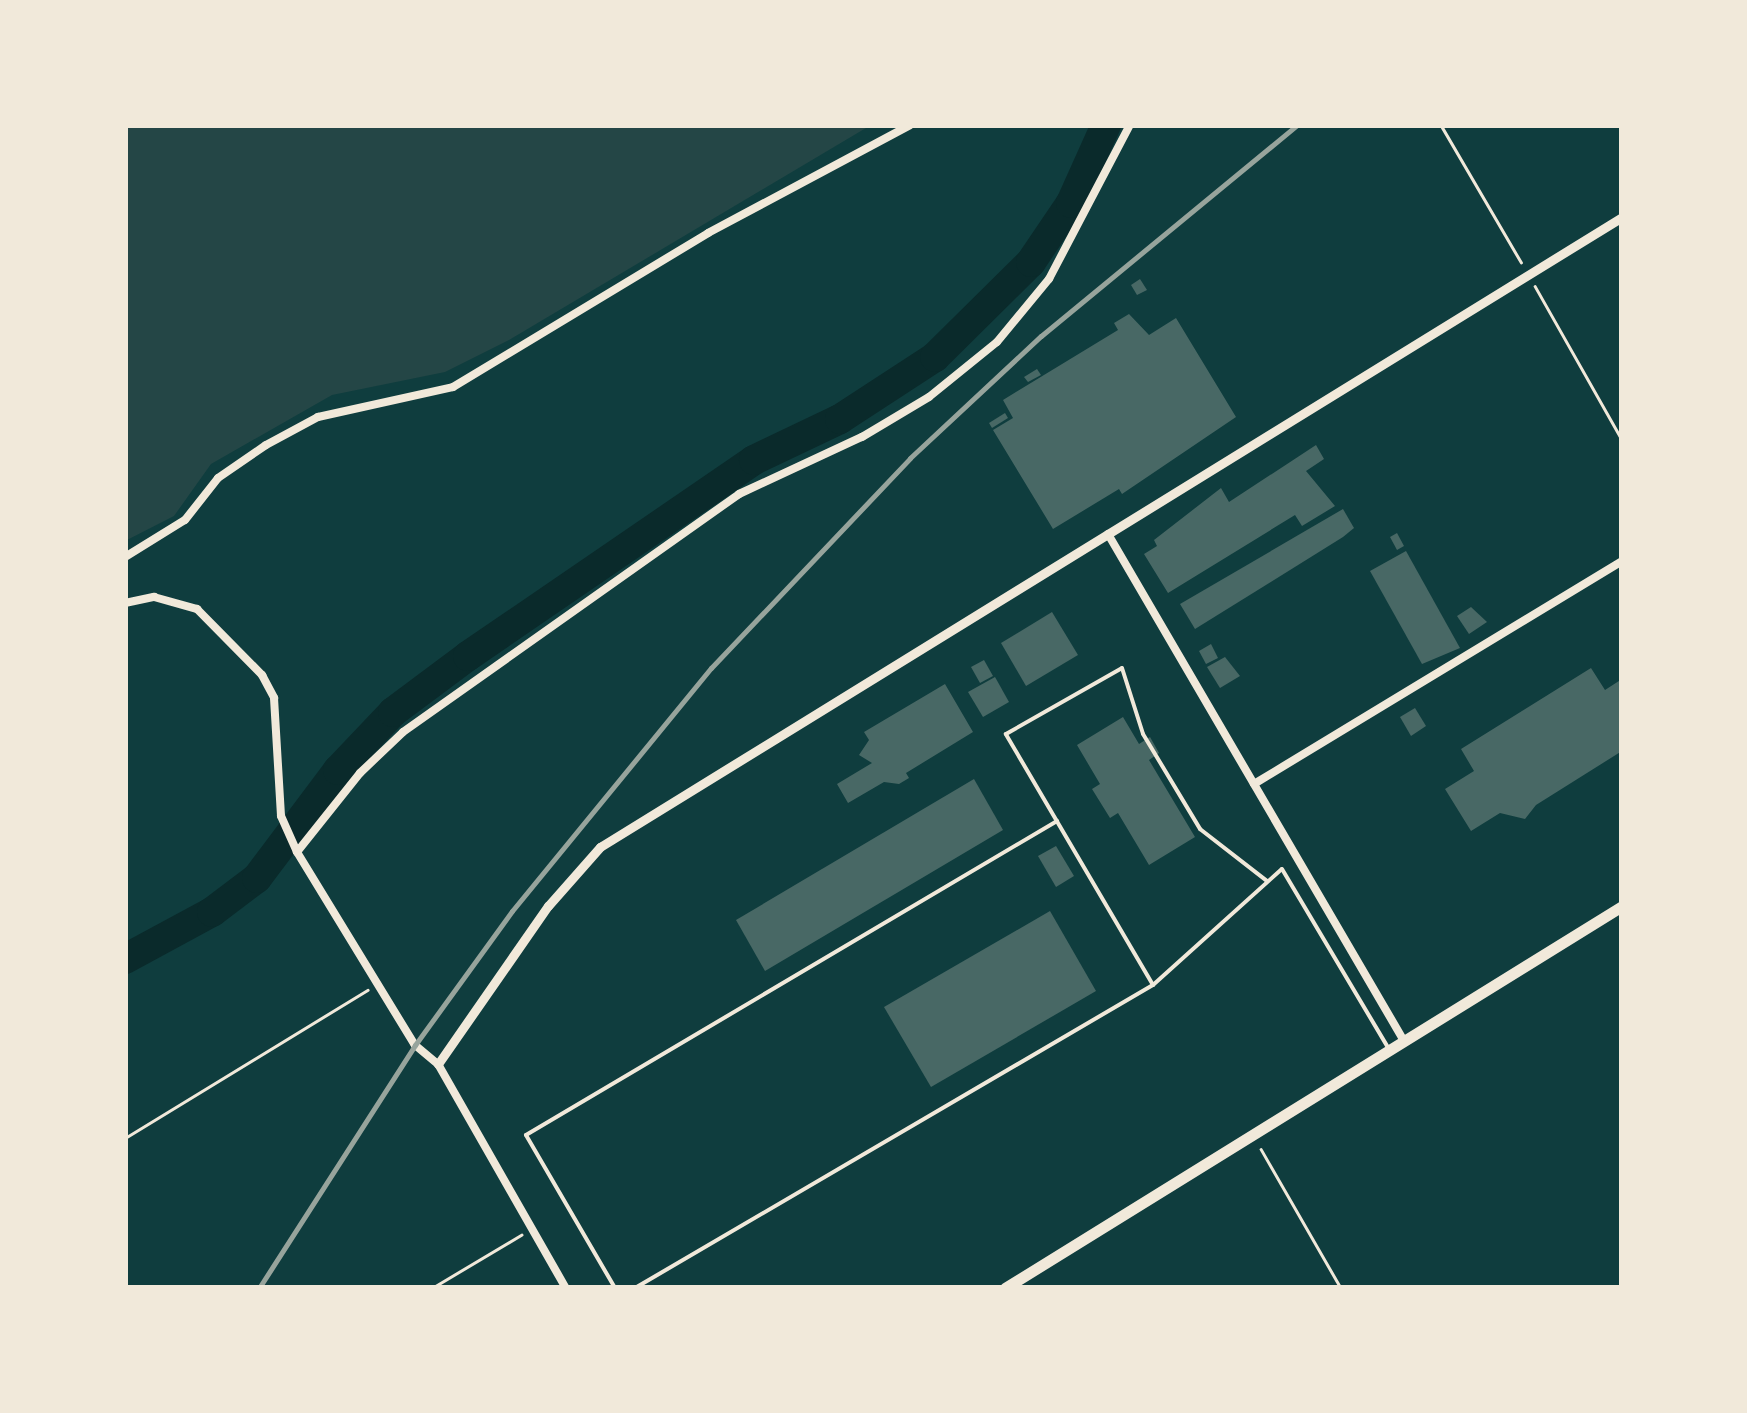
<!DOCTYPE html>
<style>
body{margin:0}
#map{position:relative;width:1747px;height:1413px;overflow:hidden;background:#0f3d3e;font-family:"Fira Sans",sans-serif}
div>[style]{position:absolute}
.green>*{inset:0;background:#244646}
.river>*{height:30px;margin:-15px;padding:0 15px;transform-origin:15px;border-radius:15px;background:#0a2a2b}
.building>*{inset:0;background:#486865}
.path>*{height:2.5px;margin:-1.25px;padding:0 1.25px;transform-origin:1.25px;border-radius:1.25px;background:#f1e9da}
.service>*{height:4px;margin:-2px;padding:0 2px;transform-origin:2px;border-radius:2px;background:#f1e9da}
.minor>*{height:8px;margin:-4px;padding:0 4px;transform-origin:4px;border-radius:4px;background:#f1e9da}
.tertiary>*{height:9px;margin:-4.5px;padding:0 4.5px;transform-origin:4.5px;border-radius:4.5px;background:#f1e9da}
.trunk>*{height:11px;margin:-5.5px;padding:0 5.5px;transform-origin:5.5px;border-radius:5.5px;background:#f1e9da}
.rail>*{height:5px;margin:-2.5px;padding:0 2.5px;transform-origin:2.5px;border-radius:2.5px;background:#97a49c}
span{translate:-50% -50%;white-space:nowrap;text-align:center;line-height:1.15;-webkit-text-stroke:8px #f1e9da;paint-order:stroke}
.frame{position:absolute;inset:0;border:128px solid #f1e9da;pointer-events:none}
</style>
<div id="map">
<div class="green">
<i style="clip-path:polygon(125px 125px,871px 125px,509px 340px,445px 372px,332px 395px,211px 464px,174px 516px,125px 541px)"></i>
</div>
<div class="river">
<i style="left:125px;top:959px;width:99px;rotate:-28.4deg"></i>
<i style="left:212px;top:912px;width:56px;rotate:-37.1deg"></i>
<i style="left:257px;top:878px;width:135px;rotate:-53.1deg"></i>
<i style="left:338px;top:770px;width:80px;rotate:-46.5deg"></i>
<i style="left:393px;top:712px;width:94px;rotate:-36.7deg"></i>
<i style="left:468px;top:656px;width:347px;rotate:-34.4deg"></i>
<i style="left:754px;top:460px;width:95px;rotate:-25.5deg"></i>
<i style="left:840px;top:419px;width:113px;rotate:-33.1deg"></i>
<i style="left:935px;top:357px;width:135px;rotate:-44.7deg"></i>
<i style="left:1031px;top:262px;width:71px;rotate:-55.9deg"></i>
<i style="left:1071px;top:203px;width:85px;rotate:-65.8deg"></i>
</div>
<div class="building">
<i style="clip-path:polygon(1140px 279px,1147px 290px,1137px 295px,1131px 285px)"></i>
<i style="clip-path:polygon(1129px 314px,1149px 335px,1176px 318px,1236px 417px,1122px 494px,1119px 489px,1053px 529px,993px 430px,1013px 418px,1003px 400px,1118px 330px,1114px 323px)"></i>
<i style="clip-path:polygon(1037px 369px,1041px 375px,1028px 382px,1024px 377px)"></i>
<i style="clip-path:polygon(1005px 413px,1008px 418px,992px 428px,989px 423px)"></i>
<i style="clip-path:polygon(1316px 445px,1324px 459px,1306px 471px,1335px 506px,1302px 526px,1295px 515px,1168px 593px,1144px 554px,1157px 546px,1154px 540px,1221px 488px,1229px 502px)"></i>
<i style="clip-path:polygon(1343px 509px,1354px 528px,1343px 537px,1195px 629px,1180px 604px)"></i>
<i style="clip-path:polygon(1397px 533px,1404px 546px,1397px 550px,1390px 537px)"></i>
<i style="clip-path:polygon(1406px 551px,1460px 648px,1422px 664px,1370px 571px)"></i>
<i style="clip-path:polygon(1471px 607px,1487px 622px,1469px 634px,1457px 616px)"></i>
<i style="clip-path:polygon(1052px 612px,1078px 655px,1026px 686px,1001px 643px)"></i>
<i style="clip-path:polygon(1211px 644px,1218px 658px,1206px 664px,1199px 651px)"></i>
<i style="clip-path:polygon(1225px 657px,1240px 676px,1220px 688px,1207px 667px)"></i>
<i style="clip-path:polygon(984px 660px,993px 676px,980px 683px,971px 667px)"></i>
<i style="clip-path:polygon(1591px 668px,1605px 690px,1622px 679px,1622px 751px,1536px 805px,1525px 819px,1500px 813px,1471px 831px,1445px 789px,1474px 771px,1461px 749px)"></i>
<i style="clip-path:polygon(995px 677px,1009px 702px,983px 717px,968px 692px)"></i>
<i style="clip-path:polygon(945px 684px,973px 732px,906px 773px,909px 778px,899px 784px,884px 782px,848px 803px,837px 784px,872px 763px,859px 755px,869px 740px,864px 732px)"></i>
<i style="clip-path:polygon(1415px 708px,1426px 726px,1411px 736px,1400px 717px)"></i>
<i style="clip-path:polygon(1123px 717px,1139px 744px,1150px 737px,1159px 753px,1149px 760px,1195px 837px,1149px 865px,1118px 813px,1110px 818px,1092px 789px,1100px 784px,1077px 745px)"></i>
<i style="clip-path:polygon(974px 779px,1003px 830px,765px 971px,736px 920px)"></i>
<i style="clip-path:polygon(1056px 846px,1074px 876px,1056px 887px,1038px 856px)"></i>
<i style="clip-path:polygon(1050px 911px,1096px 991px,931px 1087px,884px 1007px)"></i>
</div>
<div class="path">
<i style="left:1441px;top:125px;width:159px;rotate:59.7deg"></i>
<i style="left:1535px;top:286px;width:177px;rotate:60.5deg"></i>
<i style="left:125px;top:1138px;width:284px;rotate:-31.4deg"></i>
<i style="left:1261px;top:1149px;width:160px;rotate:60.1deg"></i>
<i style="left:432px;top:1288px;width:104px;rotate:-30.8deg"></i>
</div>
<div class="service">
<i style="left:1153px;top:985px;width:291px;rotate:-120.4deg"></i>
<i style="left:1006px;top:734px;width:133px;rotate:-29.6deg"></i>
<i style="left:1122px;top:668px;width:69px;rotate:72.3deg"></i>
<i style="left:1143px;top:734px;width:111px;rotate:59deg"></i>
<i style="left:1200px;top:829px;width:85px;rotate:37.8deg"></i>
<i style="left:615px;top:1288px;width:177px;rotate:-120.2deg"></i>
<i style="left:526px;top:1135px;width:617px;rotate:-30.6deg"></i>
<i style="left:635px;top:1288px;width:600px;rotate:-30.33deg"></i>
<i style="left:1153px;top:985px;width:173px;rotate:-42deg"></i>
<i style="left:1282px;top:869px;width:206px;rotate:59.3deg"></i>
</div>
<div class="minor">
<i style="left:1108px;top:534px;width:587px;rotate:59.72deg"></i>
<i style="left:125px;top:557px;width:70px;rotate:-31.7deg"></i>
<i style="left:185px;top:520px;width:53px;rotate:-51.8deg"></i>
<i style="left:218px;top:478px;width:58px;rotate:-34.5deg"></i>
<i style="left:266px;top:445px;width:59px;rotate:-28.3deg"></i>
<i style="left:318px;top:417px;width:138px;rotate:-12.5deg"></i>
<i style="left:453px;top:387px;width:298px;rotate:-31.1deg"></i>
<i style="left:708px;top:233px;width:229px;rotate:-28.1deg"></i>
<i style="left:125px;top:603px;width:30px;rotate:-12deg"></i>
<i style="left:154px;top:597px;width:45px;rotate:15.6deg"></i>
<i style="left:197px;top:609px;width:93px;rotate:45.4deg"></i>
<i style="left:262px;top:675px;width:26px;rotate:62deg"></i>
<i style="left:274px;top:698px;width:118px;rotate:86.6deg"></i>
<i style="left:281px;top:816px;width:39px;rotate:66deg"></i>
<i style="left:297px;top:852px;width:226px;rotate:58.6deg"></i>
<i style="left:415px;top:1045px;width:30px;rotate:40deg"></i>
<i style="left:438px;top:1064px;width:258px;rotate:60.3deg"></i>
<i style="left:1254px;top:784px;width:430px;rotate:-31.2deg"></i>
<i style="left:297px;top:852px;width:101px;rotate:-51.4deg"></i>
<i style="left:360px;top:773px;width:59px;rotate:-43.6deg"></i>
<i style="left:403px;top:732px;width:412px;rotate:-35.3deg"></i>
<i style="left:739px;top:494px;width:136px;rotate:-24.9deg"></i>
<i style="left:862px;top:437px;width:78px;rotate:-30.8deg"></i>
<i style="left:929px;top:397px;width:87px;rotate:-39deg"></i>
<i style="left:997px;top:342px;width:82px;rotate:-50.5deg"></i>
<i style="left:1049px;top:279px;width:174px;rotate:-62.3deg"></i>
</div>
<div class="tertiary">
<i style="left:438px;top:1064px;width:193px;rotate:-55.2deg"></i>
<i style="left:548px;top:906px;width:79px;rotate:-48.6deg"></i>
<i style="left:600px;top:847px;width:1201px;rotate:-31.65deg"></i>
</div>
<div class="trunk">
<i style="left:1005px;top:1288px;width:726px;rotate:-31.76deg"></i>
</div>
<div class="rail">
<i style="left:259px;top:1288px;width:289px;rotate:-57.3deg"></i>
<i style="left:415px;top:1045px;width:165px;rotate:-54.1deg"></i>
<i style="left:512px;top:911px;width:314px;rotate:-50.7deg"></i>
<i style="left:711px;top:668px;width:289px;rotate:-46.5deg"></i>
<i style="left:910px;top:458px;width:179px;rotate:-43deg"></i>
<i style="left:1041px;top:336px;width:332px;rotate:-39.5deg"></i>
</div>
<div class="frame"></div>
</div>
